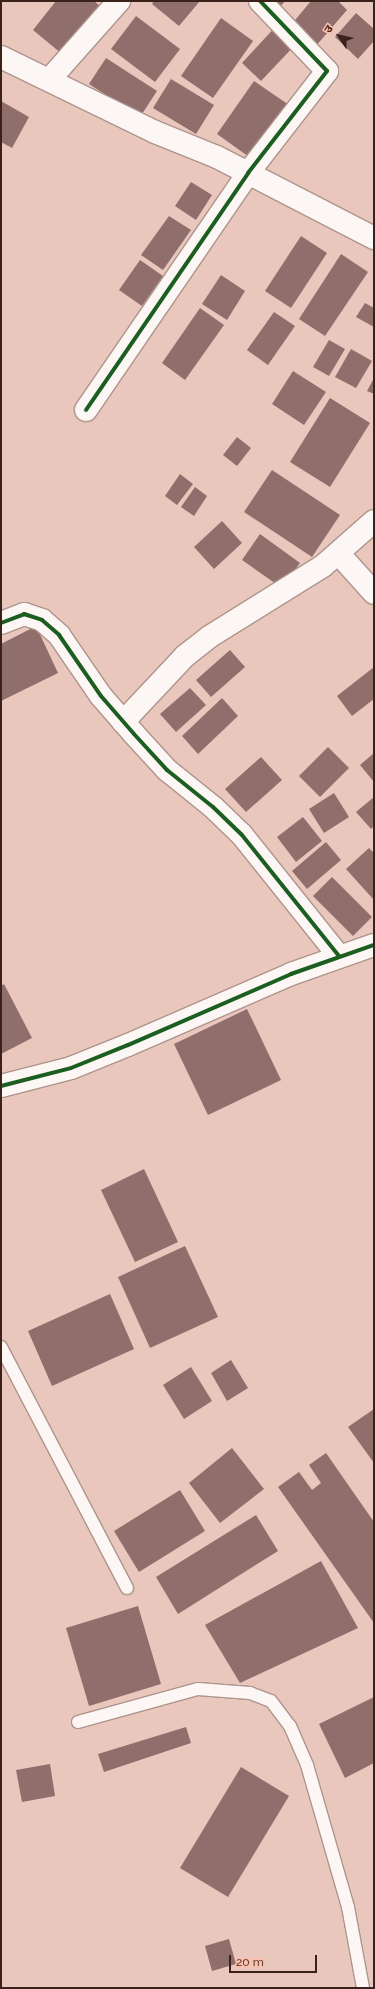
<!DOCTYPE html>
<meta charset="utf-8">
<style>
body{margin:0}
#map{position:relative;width:375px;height:1989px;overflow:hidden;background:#e9c7bc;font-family:Raleway,"Noto Sans Devanagari",sans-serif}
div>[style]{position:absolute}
.building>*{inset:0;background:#8f6e6c}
.roads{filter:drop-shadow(1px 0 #ae948c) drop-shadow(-1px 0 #ae948c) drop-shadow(0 1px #ae948c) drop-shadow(0 -1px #ae948c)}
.lane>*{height:12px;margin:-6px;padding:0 6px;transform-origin:6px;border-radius:6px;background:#fcf7f5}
.street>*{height:22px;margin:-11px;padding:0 11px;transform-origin:11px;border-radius:11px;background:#fcf7f5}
.cycleway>*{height:4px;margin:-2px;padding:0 2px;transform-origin:2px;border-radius:2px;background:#1b5e20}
span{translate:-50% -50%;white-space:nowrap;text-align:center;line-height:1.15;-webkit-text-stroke:4px #fcbea9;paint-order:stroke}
.frame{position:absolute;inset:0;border:2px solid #3a221b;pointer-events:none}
.north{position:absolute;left:319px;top:16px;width:40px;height:40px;-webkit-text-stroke:3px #fcbea9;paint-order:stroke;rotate:304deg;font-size:11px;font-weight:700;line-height:16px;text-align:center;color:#3a221b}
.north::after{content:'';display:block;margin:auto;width:14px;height:18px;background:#3a221b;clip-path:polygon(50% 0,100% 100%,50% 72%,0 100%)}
.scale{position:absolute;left:229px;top:1955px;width:88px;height:18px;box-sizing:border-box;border:2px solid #3a221b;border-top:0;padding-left:5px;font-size:12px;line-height:14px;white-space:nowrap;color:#3a221b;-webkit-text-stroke:3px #fcbea9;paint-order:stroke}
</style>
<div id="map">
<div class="building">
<i style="clip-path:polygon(56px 1px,94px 1px,100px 6px,62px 54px,33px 30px)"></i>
<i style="clip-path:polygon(154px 1px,200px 1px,179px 26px,152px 4px)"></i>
<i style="clip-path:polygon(270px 1px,285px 1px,279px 8px)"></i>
<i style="clip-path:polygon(311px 1px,338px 1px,347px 10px,315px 47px,291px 25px)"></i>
<i style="clip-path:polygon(356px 13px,374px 29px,374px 41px,358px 59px,335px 37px)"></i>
<i style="clip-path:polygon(136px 16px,180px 49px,155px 82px,111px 49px)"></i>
<i style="clip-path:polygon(221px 18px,253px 41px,213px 98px,181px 76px)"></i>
<i style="clip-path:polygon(278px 24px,296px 44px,261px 81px,242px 63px)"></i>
<i style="clip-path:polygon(106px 58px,157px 91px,140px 117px,89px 84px)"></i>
<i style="clip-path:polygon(171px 79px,214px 105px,196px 134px,153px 108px)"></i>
<i style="clip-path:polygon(254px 81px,289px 105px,252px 159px,217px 134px)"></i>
<i style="clip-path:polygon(1px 101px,29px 117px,12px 148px,1px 142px)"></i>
<i style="clip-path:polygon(191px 182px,212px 195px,196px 220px,175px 206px)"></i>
<i style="clip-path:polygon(169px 216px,191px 230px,163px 270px,141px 255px)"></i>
<i style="clip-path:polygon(301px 236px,327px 253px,291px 308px,265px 291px)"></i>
<i style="clip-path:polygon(341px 254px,368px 272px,325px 336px,299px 319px)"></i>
<i style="clip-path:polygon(140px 260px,163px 276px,142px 306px,119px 290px)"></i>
<i style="clip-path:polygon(221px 275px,245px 291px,227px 320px,202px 304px)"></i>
<i style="clip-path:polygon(365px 303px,374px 308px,374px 327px,356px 317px)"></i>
<i style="clip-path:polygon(200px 308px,224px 325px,185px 380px,162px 363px)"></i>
<i style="clip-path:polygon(274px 312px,295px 326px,268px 365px,247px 350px)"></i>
<i style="clip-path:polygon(329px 340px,345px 349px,329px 376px,313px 367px)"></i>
<i style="clip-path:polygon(351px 349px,372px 361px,356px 388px,335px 377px)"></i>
<i style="clip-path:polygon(293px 371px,326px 392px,304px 425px,272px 404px)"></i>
<i style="clip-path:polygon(374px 378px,374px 394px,367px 391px)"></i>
<i style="clip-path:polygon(330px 398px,370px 423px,330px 487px,290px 462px)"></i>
<i style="clip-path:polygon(237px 437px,251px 448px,237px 466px,223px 455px)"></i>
<i style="clip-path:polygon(272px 470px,340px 515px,312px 557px,244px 512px)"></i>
<i style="clip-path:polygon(180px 474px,193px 484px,177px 505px,165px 496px)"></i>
<i style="clip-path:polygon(195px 487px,207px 496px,194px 516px,181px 507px)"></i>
<i style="clip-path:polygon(222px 521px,242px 543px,214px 569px,194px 547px)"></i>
<i style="clip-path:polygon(260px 534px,300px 563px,282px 588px,242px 560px)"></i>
<i style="clip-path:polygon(36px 626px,58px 673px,1px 701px,1px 644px)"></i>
<i style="clip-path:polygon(230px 650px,245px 667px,211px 697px,196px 680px)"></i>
<i style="clip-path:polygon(374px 667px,374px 699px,352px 716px,337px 696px)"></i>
<i style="clip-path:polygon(190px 688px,206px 705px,176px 732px,160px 714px)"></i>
<i style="clip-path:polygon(222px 698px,238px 716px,198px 754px,182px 736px)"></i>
<i style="clip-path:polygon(328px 747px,349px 768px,320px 797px,299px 776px)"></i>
<i style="clip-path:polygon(374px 753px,374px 782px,360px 765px)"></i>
<i style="clip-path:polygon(261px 757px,282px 780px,246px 812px,225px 789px)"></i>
<i style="clip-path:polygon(334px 793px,349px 817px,324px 833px,309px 809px)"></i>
<i style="clip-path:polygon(374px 797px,374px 826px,371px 829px,356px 812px)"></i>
<i style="clip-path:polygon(303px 817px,322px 841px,296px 862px,277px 837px)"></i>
<i style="clip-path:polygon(326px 842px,341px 860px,307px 889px,292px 871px)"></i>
<i style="clip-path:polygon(369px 848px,374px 853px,374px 900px,346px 869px)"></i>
<i style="clip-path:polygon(332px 877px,372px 917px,353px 936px,313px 896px)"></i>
<i style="clip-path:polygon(4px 984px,32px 1038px,1px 1054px,1px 986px)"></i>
<i style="clip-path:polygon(247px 1009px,281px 1080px,208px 1115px,174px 1044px)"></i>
<i style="clip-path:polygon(144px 1169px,178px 1242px,135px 1262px,101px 1190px)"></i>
<i style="clip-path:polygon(185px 1246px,218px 1317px,150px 1348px,118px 1277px)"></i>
<i style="clip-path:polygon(110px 1294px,134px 1349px,52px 1386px,28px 1331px)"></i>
<i style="clip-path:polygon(231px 1360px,248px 1388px,227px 1401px,211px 1373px)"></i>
<i style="clip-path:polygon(191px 1367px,212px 1401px,184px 1419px,163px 1385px)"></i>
<i style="clip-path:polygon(374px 1409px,374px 1463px,348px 1427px)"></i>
<i style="clip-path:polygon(232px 1448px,264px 1489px,220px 1523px,189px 1483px)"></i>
<i style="clip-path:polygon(326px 1453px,374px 1522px,374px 1623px,278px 1487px,299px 1472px,312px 1490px,321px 1483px,309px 1465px)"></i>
<i style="clip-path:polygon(180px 1490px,205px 1531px,139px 1572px,114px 1531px)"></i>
<i style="clip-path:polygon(256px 1515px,278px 1551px,178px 1614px,156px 1577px)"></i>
<i style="clip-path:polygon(321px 1561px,358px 1628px,240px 1683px,205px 1625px)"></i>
<i style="clip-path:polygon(138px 1606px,161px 1684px,89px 1706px,66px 1628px)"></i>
<i style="clip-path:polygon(374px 1697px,374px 1763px,345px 1778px,319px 1724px)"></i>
<i style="clip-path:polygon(186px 1727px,191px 1743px,104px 1772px,98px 1754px)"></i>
<i style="clip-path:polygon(50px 1764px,55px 1796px,22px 1802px,16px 1770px)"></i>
<i style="clip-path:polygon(241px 1767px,289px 1796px,228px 1897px,180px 1868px)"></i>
<i style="clip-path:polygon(229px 1939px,236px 1964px,212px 1971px,205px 1946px)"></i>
</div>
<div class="roads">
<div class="lane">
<i style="left:1px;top:1347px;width:272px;rotate:62.4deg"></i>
<i style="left:78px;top:1722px;width:124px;rotate:-15.4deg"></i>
<i style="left:198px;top:1689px;width:52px;rotate:4.4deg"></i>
<i style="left:250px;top:1693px;width:22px;rotate:21deg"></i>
<i style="left:271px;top:1701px;width:31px;rotate:53deg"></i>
<i style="left:290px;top:1726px;width:43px;rotate:66.4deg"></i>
<i style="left:307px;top:1765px;width:148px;rotate:73.9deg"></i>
<i style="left:348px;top:1907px;width:82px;rotate:79.5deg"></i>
</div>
<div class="street">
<i style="left:1px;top:57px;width:171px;rotate:26deg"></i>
<i style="left:155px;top:132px;width:67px;rotate:22deg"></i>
<i style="left:217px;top:157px;width:177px;rotate:27.3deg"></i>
<i style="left:49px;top:80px;width:106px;rotate:-48.5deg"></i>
<i style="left:86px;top:410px;width:287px;rotate:-55.6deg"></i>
<i style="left:248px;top:173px;width:129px;rotate:-52.2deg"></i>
<i style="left:327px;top:71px;width:97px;rotate:-133.7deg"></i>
<i style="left:339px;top:554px;width:52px;rotate:48.1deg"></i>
<i style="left:1px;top:623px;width:25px;rotate:-21deg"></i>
<i style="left:24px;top:614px;width:19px;rotate:18deg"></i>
<i style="left:42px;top:620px;width:23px;rotate:41deg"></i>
<i style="left:59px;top:635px;width:74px;rotate:55.5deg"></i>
<i style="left:101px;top:696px;width:50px;rotate:49deg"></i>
<i style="left:134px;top:734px;width:49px;rotate:47.5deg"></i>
<i style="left:167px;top:770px;width:59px;rotate:38.8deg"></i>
<i style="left:213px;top:807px;width:40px;rotate:44deg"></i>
<i style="left:242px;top:835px;width:155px;rotate:51.3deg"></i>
<i style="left:123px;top:722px;width:91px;rotate:-46.8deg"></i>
<i style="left:185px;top:656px;width:31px;rotate:-38deg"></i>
<i style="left:209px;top:637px;width:134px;rotate:-31.9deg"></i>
<i style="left:323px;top:566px;width:68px;rotate:-41.4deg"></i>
<i style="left:1px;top:1086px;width:72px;rotate:-14.4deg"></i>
<i style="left:71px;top:1068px;width:61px;rotate:-22deg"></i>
<i style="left:128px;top:1045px;width:178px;rotate:-23.5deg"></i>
<i style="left:291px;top:974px;width:88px;rotate:-19.3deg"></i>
</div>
</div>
<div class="cycleway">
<i style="left:86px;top:410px;width:287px;rotate:-55.6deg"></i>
<i style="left:248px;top:173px;width:129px;rotate:-52.2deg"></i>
<i style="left:327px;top:71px;width:97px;rotate:-133.7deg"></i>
<i style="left:1px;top:623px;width:25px;rotate:-21deg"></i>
<i style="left:24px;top:614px;width:19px;rotate:18deg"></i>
<i style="left:42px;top:620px;width:23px;rotate:41deg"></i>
<i style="left:59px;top:635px;width:74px;rotate:55.5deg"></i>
<i style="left:101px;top:696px;width:50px;rotate:49deg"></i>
<i style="left:134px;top:734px;width:49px;rotate:47.5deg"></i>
<i style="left:167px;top:770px;width:59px;rotate:38.8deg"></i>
<i style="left:213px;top:807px;width:40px;rotate:44deg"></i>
<i style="left:242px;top:835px;width:155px;rotate:51.3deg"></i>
<i style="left:1px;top:1086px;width:72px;rotate:-14.4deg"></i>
<i style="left:71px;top:1068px;width:61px;rotate:-22deg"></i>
<i style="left:128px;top:1045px;width:178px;rotate:-23.5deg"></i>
<i style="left:291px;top:974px;width:88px;rotate:-19.3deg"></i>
</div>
<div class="frame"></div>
<div class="north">उ</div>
<div class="scale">20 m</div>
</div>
